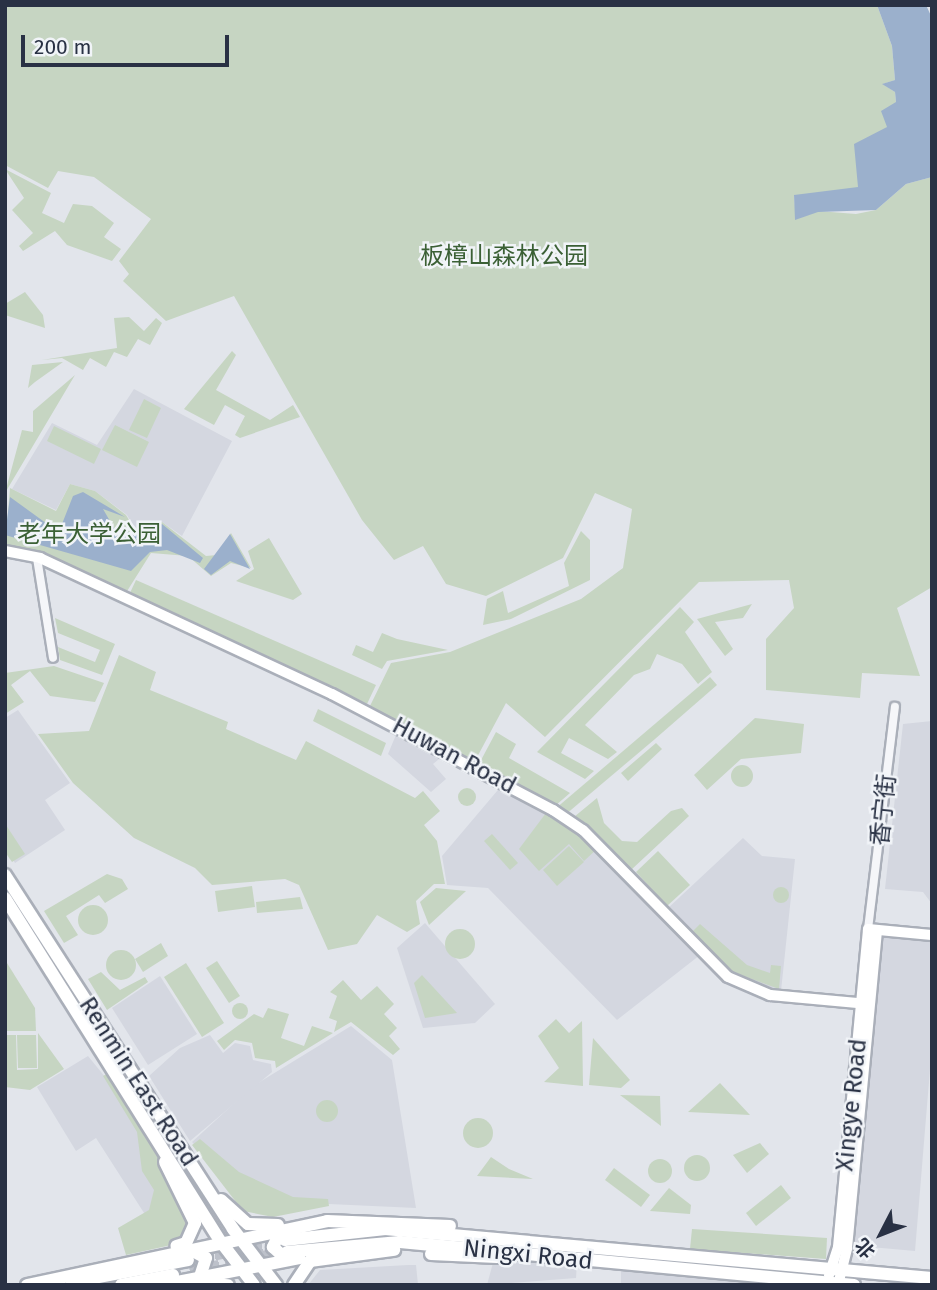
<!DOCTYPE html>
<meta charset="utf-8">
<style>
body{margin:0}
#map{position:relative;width:937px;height:1290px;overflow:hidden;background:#e2e5eb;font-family:"Fira Sans","Noto Sans SC",sans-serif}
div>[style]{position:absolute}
.built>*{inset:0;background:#d4d7e0}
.green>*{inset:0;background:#c6d5c2}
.round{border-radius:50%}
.water>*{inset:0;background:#9bb0cc}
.primary-tunnel>*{height:12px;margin-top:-6px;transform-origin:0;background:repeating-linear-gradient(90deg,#bdc1ca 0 12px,transparent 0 18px)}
.roads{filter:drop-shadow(2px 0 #aaafb9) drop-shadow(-2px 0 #aaafb9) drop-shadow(0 2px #aaafb9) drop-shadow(0 -2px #aaafb9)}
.street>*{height:8px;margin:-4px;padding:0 4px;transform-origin:4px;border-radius:4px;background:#f5f6f9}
.secondary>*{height:10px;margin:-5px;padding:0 5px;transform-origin:5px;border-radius:5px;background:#fff}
.primary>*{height:12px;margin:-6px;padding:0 6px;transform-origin:6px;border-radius:6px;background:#fff}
span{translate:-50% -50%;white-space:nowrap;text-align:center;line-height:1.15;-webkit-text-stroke:5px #f1f4f8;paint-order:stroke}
.park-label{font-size:24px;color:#3b6035}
.street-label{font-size:24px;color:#293144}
.frame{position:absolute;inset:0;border:7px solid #293144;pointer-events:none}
.north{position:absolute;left:846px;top:1199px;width:70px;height:70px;-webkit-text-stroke:5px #f1f4f8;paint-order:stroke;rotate:228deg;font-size:19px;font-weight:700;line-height:28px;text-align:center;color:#293144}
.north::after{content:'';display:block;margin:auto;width:24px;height:32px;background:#293144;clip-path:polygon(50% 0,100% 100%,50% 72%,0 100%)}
.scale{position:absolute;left:21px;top:35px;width:208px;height:32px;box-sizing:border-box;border:4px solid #293144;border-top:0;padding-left:9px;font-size:21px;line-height:24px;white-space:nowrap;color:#293144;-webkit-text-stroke:5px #f1f4f8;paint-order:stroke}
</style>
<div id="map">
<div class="built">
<i style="clip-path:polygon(134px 389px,232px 441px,182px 536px,162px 522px,137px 533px,127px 515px,95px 491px,70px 484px,56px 510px,12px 489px,52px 423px,97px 445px)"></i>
<i style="clip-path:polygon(18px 710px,70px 783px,45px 800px,65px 830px,15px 863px,5px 847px,5px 718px)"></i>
<i style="clip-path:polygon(932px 721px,932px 904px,923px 892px,885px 889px,903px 724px)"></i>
<i style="clip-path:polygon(398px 730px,444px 755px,433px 764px,446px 779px,431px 792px,388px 754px)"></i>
<i style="clip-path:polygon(503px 784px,581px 833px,700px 955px,617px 1020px,488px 888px,447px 885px,442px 856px)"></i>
<i style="clip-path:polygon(743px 838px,762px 856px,795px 859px,781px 991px,732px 973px,667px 909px)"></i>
<i style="clip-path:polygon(425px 923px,495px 1004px,475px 1023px,423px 1028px,397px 948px)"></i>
<i style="clip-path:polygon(877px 930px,932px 935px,932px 1045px,915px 1251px,848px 1245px)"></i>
<i style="clip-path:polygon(160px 976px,197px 1034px,148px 1065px,112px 1008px)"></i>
<i style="clip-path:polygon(351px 1026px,392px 1060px,416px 1208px,329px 1204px,263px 1215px,192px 1142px,253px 1086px)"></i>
<i style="clip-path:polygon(210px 1035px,223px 1053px,235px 1043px,250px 1046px,253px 1060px,271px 1064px,272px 1072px,190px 1141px,149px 1076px,180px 1048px)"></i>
<i style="clip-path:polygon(88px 1056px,119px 1094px,181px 1210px,162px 1241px,96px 1138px,76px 1151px,37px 1087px)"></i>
<i style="clip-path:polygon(543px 1256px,577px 1261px,576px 1278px,487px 1285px,494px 1259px)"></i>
<i style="clip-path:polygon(408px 1265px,416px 1265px,418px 1285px,308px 1285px,320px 1270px)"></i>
<i style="clip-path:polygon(621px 1270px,622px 1270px,771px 1285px,621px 1285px)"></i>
</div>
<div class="green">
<i style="clip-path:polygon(5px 5px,877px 5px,892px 46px,895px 80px,883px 84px,895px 92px,896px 102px,887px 127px,858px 188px,794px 196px,796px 219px,818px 211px,856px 214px,876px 210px,906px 184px,932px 177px,932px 587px,897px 608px,920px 676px,862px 673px,860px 698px,766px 690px,766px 639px,794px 608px,789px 580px,699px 582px,545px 737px,506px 703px,475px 761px,369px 708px,391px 663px,450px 652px,581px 599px,623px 568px,632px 509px,595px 493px,563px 558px,486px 596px,446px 584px,423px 546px,394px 560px,362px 520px,234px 296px,166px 321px,123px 281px,129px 274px,119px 261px,151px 219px,94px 177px,58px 171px,48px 188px,5px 165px)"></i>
<i style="clip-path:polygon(5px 169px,51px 193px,42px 213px,64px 223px,73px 204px,92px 206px,114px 223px,104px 237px,121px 249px,112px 261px,67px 245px,55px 231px,23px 251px,19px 246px,33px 233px,12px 210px,24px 198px)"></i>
<i style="clip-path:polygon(25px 292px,43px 315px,45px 328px,5px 315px,5px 304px)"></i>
<i style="clip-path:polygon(129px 317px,144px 331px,156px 318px,162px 323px,150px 345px,138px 339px,127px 357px,114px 352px,106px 367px,90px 358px,83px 370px,62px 358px,42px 360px,117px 348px,114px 318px)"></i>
<i style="clip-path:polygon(232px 351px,236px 355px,216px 390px,270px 420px,293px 405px,300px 417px,240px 438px,235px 435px,245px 416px,225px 405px,214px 425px,184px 409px)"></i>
<i style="clip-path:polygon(63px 362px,35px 382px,28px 388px,32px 365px)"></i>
<i style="clip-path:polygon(75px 375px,5px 493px,22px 430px,33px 432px,33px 411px)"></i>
<i style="clip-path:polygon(144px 399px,161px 408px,147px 438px,129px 430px)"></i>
<i style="clip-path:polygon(115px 425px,149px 442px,137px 467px,102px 450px)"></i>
<i style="clip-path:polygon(54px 426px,101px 449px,94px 464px,47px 441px)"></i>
<i style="clip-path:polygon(70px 484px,95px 491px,126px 515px,137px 533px,162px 522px,206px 556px,217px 555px,231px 533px,251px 568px,231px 563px,211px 576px,188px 556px,151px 553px,124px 596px,5px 550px,10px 488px,56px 511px)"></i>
<i style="clip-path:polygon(581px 531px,590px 540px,590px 580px,511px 619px,483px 625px,487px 599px,503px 591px,508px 613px,569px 586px,564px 563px)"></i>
<i style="clip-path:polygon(269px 538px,302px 594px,293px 600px,236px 581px,254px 569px,248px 551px)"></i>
<i style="clip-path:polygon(136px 580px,376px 685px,367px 704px,129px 595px)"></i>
<i style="clip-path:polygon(752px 604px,743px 618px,715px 622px,733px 649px,725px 656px,697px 619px)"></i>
<i style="clip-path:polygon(680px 607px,694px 622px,685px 632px,712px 672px,698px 684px,682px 664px,657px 654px,650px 669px,634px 675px,585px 725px,617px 752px,608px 759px,569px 738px,561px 753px,594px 771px,585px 779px,537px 752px)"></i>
<i style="clip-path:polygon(55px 618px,115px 644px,102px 675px,60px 660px,58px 647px,95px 662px,100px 650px,58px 633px)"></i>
<i style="clip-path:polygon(382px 633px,397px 639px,448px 650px,387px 661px,382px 669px,352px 655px,356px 645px,373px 652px)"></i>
<i style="clip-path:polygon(119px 655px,156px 672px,150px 690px,228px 722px,226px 729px,296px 760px,306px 741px,415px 798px,423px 791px,440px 811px,424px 825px,437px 841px,445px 884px,434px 884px,416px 901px,420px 924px,407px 932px,377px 915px,357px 944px,328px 950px,299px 885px,285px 879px,212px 885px,195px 868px,134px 838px,73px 783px,38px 734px,89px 731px)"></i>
<i style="clip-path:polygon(54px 666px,104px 683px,95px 702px,50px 696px,30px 671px,11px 685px,24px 702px,5px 714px,5px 673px)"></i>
<i style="clip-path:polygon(710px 677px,717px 685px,655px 739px,565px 815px,555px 809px)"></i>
<i style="clip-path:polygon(318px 709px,386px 743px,381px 756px,313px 721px)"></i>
<i style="clip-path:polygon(755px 718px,804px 724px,801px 753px,741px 759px,707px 790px,694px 775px)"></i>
<i style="clip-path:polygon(496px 732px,516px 744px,509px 758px,570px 793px,555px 806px,480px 762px)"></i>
<i style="clip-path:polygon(656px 743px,662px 749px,628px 781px,621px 773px)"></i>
<i class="round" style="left:731px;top:765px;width:22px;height:22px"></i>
<i class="round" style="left:458px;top:788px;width:18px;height:18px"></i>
<i style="clip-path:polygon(597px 798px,604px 823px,622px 841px,637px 842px,671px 811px,682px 808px,689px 816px,631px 870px,574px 817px)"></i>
<i style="clip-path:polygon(549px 809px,598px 848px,584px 861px,569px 844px,539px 871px,519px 849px)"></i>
<i style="clip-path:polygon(6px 825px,25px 854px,12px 862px,5px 852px)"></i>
<i style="clip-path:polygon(492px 834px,518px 863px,510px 870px,484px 841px)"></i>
<i style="clip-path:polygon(569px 846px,584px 862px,557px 886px,543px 870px)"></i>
<i style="clip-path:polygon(658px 851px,690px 885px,667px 906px,636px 872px)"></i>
<i style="clip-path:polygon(107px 874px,122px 879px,128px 889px,105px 903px,99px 895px,66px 916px,78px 935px,64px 943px,44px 911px)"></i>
<i style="clip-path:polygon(252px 886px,255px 907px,218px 912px,215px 891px)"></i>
<i class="round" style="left:773px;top:887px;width:16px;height:16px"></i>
<i style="clip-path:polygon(436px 888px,466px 891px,429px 925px,420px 902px)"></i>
<i style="clip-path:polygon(300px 897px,303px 909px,257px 913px,256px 902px)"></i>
<i class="round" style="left:78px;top:905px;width:30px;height:30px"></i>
<i style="clip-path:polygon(700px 924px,747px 965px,770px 973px,771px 965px,781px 966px,779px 989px,733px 972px,692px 932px)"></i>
<i class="round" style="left:445px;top:929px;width:30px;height:30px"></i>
<i style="clip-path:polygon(161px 943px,168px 956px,143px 972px,135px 959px)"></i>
<i class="round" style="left:106px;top:950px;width:30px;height:30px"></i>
<i style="clip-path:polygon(217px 961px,240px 996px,229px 1003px,206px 968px)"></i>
<i style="clip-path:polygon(7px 963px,35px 1008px,36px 1031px,5px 1031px)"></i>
<i style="clip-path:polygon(186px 963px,224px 1023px,202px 1037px,164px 977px)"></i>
<i style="clip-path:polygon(101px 972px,120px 990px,145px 977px,148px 982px,107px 1010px,88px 979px)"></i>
<i style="clip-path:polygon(422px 975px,457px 1013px,425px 1018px,414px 983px)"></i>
<i style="clip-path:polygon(343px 980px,361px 1000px,377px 986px,394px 1004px,384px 1014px,397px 1028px,389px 1036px,400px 1049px,393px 1055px,351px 1022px,334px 1032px,337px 1021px,329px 1018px,337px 996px,330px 992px)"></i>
<i class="round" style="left:232px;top:1003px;width:16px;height:16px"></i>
<i style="clip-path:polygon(268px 1008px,289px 1014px,281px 1038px,304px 1046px,312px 1026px,333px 1033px,276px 1068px,275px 1061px,255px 1058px,252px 1043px,235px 1040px,224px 1050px,217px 1041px,254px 1014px,263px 1018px)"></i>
<i style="clip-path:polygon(556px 1019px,569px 1033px,582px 1021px,583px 1086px,544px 1082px,559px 1068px,538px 1036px)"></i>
<i style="clip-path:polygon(38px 1033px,64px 1069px,30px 1090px,5px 1087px,5px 1035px,16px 1035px,17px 1070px,38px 1069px)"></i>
<i style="clip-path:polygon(17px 1035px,36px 1035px,37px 1068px,18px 1068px)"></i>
<i style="clip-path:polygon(593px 1038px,630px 1080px,621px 1088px,589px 1085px)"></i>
<i style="clip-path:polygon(112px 1071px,193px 1222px,185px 1242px,126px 1255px,118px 1228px,149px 1210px,154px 1190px,142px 1171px,137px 1132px,103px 1076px)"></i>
<i style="clip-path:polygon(720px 1083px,750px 1115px,688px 1112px)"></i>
<i style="clip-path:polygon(620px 1095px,660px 1096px,661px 1126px)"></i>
<i class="round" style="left:316px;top:1100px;width:22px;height:22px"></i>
<i class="round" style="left:463px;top:1118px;width:30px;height:30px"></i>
<i style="clip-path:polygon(200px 1139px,239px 1172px,293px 1197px,328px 1199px,329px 1206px,273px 1217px,243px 1211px,192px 1145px)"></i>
<i style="clip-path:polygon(760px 1143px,769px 1154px,747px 1173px,733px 1155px)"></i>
<i class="round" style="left:684px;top:1155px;width:26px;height:26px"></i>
<i style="clip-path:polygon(491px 1157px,509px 1169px,533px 1179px,477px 1176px)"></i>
<i class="round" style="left:648px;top:1159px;width:24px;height:24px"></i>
<i style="clip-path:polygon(614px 1168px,650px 1195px,641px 1207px,605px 1180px)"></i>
<i style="clip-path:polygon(781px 1185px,791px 1198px,756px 1226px,746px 1213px)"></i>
<i style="clip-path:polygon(669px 1188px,691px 1205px,690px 1214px,650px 1211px)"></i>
<i style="clip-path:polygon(692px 1229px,827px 1238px,826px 1259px,690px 1249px)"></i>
</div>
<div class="water">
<i style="clip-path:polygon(877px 5px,926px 5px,932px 18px,932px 177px,906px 184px,876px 210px,818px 212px,795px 220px,794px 195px,858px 187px,854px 144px,887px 127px,881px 111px,896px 102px,895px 92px,882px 84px,895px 80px,892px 46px)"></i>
<i style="clip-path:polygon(83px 492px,125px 517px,103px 509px,114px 528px,137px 535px,162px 524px,203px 558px,200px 563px,167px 550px,150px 552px,131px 571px,5px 535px,10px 497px,50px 526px,62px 524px,73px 496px)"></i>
<i style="clip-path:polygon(230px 534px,250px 569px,230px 561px,211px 575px,204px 569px)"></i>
</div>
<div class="primary-tunnel">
<i style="left:197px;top:1258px;width:87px;rotate:-11.3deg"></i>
<i style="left:190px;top:1272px;width:99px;rotate:-11.7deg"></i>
</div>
<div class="roads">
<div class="street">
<i style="left:37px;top:558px;width:101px;rotate:80.9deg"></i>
<i style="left:868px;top:929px;width:224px;rotate:-83.1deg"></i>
</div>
<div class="secondary">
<i style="left:5px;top:551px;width:36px;rotate:11deg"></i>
<i style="left:40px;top:558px;width:322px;rotate:25deg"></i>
<i style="left:332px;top:694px;width:250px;rotate:27.7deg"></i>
<i style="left:553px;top:810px;width:36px;rotate:34deg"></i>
<i style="left:583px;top:830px;width:206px;rotate:45.4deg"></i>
<i style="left:728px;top:977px;width:46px;rotate:23.2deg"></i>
<i style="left:770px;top:995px;width:99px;rotate:5.2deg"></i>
<i style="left:829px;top:1275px;width:29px;rotate:-72deg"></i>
<i style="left:838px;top:1247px;width:319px;rotate:-84.6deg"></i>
<i style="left:868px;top:929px;width:64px;rotate:5.4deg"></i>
<i style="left:838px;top:1285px;width:38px;rotate:-76deg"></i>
<i style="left:847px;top:1248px;width:319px;rotate:-84.6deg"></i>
</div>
<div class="primary">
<i style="left:5px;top:875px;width:421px;rotate:57.2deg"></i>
<i style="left:233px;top:1229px;width:71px;rotate:52.5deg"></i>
<i style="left:5px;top:898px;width:406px;rotate:57.9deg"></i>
<i style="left:221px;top:1242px;width:54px;rotate:52.5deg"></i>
<i style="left:165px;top:1162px;width:68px;rotate:63.8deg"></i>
<i style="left:195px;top:1223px;width:22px;rotate:114deg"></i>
<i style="left:186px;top:1243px;width:10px;rotate:163deg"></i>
<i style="left:221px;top:1200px;width:36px;rotate:42deg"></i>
<i style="left:248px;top:1224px;width:30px;rotate:2deg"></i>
<i style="left:281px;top:1231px;width:18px;rotate:117deg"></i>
<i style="left:273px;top:1247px;width:19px;rotate:43deg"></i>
<i style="left:285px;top:1240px;width:101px;rotate:-6.3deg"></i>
<i style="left:385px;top:1229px;width:549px;rotate:5.12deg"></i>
<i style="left:189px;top:1249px;width:19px;rotate:28deg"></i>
<i style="left:206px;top:1258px;width:20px;rotate:108deg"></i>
<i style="left:287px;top:1252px;width:113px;rotate:-5.1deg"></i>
<i style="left:400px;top:1242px;width:456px;rotate:5.4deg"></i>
<i style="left:431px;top:1254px;width:66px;rotate:2.6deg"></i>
<i style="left:72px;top:1282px;width:118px;rotate:-10.7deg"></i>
<i style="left:197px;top:1283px;width:31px;rotate:4deg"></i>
<i style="left:27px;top:1285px;width:307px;rotate:-12deg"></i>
<i style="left:327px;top:1221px;width:123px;rotate:2.3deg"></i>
<i style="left:121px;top:1285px;width:53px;rotate:-10.9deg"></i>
<i style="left:162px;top:1285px;width:140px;rotate:-11.1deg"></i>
<i style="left:294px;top:1285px;width:29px;rotate:-56deg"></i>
<i style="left:310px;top:1261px;width:85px;rotate:-7.5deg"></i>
</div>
</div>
<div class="park-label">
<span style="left:504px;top:257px">板樟山森林公园</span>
<span style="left:89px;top:535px">老年大学公园</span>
</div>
<div class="street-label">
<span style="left:454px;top:756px;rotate:28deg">Huwan Road</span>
<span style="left:884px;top:810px;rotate:-84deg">香宁街</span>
<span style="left:138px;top:1082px;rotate:57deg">Renmin East Road</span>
<span style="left:852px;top:1105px;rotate:-84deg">Xingye Road</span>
<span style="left:528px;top:1255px;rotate:6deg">Ningxi Road</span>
</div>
<div class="frame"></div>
<div class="north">北</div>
<div class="scale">200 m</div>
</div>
